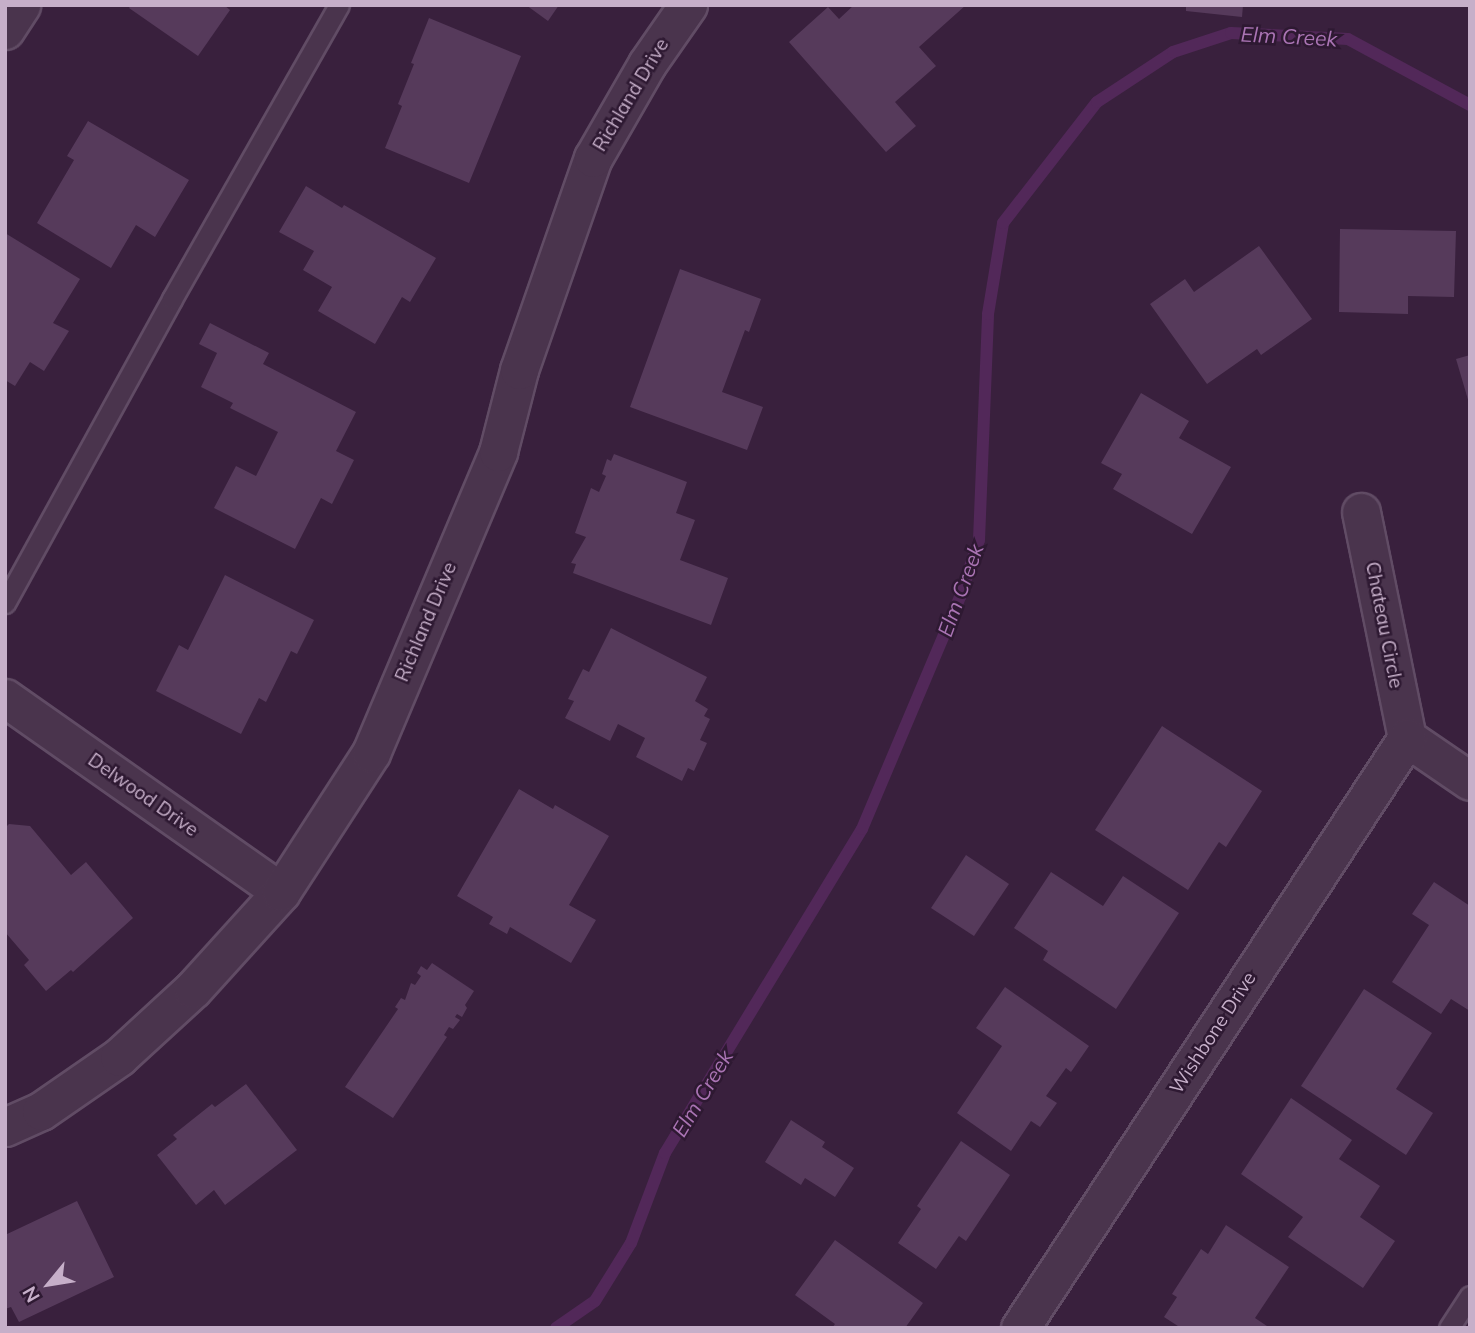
<!DOCTYPE html>
<style>
body{margin:0}
#map{position:relative;width:1475px;height:1333px;overflow:hidden;background:#39203d;font-family:Mulish,sans-serif}
div>[style]{position:absolute}
.stream>*{height:12px;margin:-6px;padding:0 6px;transform-origin:6px;border-radius:6px;background:#522859}
.building>*{inset:0;background:#563a5b}
.roads{filter:drop-shadow(2px 0 #614c65) drop-shadow(-2px 0 #614c65) drop-shadow(0 2px #614c65) drop-shadow(0 -2px #614c65)}
.lane>*{height:19px;margin:-9.5px;padding:0 9.5px;transform-origin:9.5px;border-radius:9.5px;background:#4a344d}
.street>*{height:37px;margin:-18.5px;padding:0 18.5px;transform-origin:18.5px;border-radius:18.5px;background:#4a344d}
span{translate:-50% -50%;white-space:nowrap;text-align:center;line-height:1.15;-webkit-text-stroke:5px #2e1932;paint-order:stroke}
.street-label{font-size:19px;color:#c6afc9}
.water-label{font-size:21px;color:#aa74b4;font-style:italic}
.frame{position:absolute;inset:0;border:7px solid #c6afc9;pointer-events:none}
.north{position:absolute;left:14px;top:1249px;width:70px;height:70px;-webkit-text-stroke:5px #2e1932;paint-order:stroke;rotate:240deg;font-size:19px;font-weight:700;line-height:28px;text-align:center;color:#c6afc9}
.north::after{content:'';display:block;margin:auto;width:24px;height:32px;background:#c6afc9;clip-path:polygon(50% 0,100% 100%,50% 72%,0 100%)}
</style>
<div id="map">
<div class="stream">
<i style="left:556px;top:1328px;width:47px;rotate:-34.7deg"></i>
<i style="left:595px;top:1301px;width:68px;rotate:-58.2deg"></i>
<i style="left:631px;top:1243px;width:96px;rotate:-69.3deg"></i>
<i style="left:665px;top:1153px;width:379px;rotate:-58.7deg"></i>
<i style="left:862px;top:829px;width:252px;rotate:-67.1deg"></i>
<i style="left:960px;top:597px;width:60px;rotate:-71.6deg"></i>
<i style="left:979px;top:540px;width:226px;rotate:-87.7deg"></i>
<i style="left:988px;top:314px;width:92px;rotate:-80.6deg"></i>
<i style="left:1003px;top:223px;width:153px;rotate:-52.2deg"></i>
<i style="left:1097px;top:102px;width:91px;rotate:-33.3deg"></i>
<i style="left:1173px;top:52px;width:61px;rotate:-18.1deg"></i>
<i style="left:1231px;top:33px;width:117px;rotate:2.9deg"></i>
<i style="left:1348px;top:39px;width:139px;rotate:28.4deg"></i>
</div>
<div class="building">
<i style="clip-path:polygon(131px 5px,224px 5px,230px 10px,198px 56px,129px 8px)"></i>
<i style="clip-path:polygon(526px 5px,559px 5px,548px 21px)"></i>
<i style="clip-path:polygon(854px 5px,966px 5px,919px 47px,936px 66px,895px 102px,916px 126px,886px 152px,789px 42px,828px 7px,839px 19px)"></i>
<i style="clip-path:polygon(1186px 5px,1243px 5px,1242px 17px,1186px 11px)"></i>
<i style="clip-path:polygon(429px 18px,521px 56px,469px 183px,385px 148px,402px 106px,398px 104px,414px 64px,411px 63px)"></i>
<i style="clip-path:polygon(88px 121px,189px 180px,155px 237px,136px 225px,111px 268px,37px 223px,74px 160px,67px 156px)"></i>
<i style="clip-path:polygon(306px 186px,342px 208px,344px 205px,436px 258px,410px 302px,402px 297px,375px 344px,318px 311px,332px 287px,303px 270px,314px 251px,279px 232px)"></i>
<i style="clip-path:polygon(1340px 229px,1456px 231px,1454px 297px,1408px 296px,1408px 314px,1339px 312px)"></i>
<i style="clip-path:polygon(5px 233px,80px 279px,53px 323px,69px 331px,44px 371px,30px 362px,15px 386px,5px 380px)"></i>
<i style="clip-path:polygon(1259px 246px,1312px 319px,1261px 355px,1257px 349px,1207px 384px,1150px 304px,1185px 279px,1194px 292px)"></i>
<i style="clip-path:polygon(680px 269px,761px 299px,749px 332px,745px 330px,722px 392px,763px 407px,747px 450px,630px 407px)"></i>
<i style="clip-path:polygon(210px 323px,269px 353px,263px 364px,356px 412px,336px 451px,354px 460px,332px 504px,321px 498px,295px 549px,214px 508px,236px 466px,256px 476px,278px 432px,230px 408px,233px 403px,201px 387px,217px 353px,199px 344px)"></i>
<i style="clip-path:polygon(1470px 355px,1470px 403px,1469px 403px,1456px 359px)"></i>
<i style="clip-path:polygon(1141px 393px,1189px 421px,1179px 438px,1231px 467px,1192px 534px,1113px 489px,1122px 474px,1101px 463px)"></i>
<i style="clip-path:polygon(614px 454px,687px 482px,676px 513px,695px 520px,680px 560px,728px 578px,711px 625px,573px 573px,576px 564px,571px 563px,586px 537px,575px 533px,591px 488px,599px 492px,606px 476px,602px 474px,607px 459px,611px 461px)"></i>
<i style="clip-path:polygon(225px 575px,314px 620px,297px 654px,291px 651px,266px 702px,259px 698px,241px 734px,156px 691px,179px 645px,188px 650px)"></i>
<i style="clip-path:polygon(611px 628px,707px 677px,695px 701px,708px 709px,704px 716px,710px 719px,700px 740px,707px 743px,694px 771px,688px 768px,682px 781px,636px 757px,645px 738px,618px 724px,610px 741px,565px 718px,574px 701px,568px 699px,583px 669px,589px 672px)"></i>
<i style="clip-path:polygon(1162px 726px,1262px 791px,1226px 847px,1219px 842px,1188px 890px,1095px 830px)"></i>
<i style="clip-path:polygon(519px 789px,553px 809px,555px 805px,609px 836px,569px 905px,596px 920px,571px 963px,510px 927px,507px 934px,489px 924px,493px 917px,457px 896px)"></i>
<i style="clip-path:polygon(9px 824px,30px 826px,71px 875px,86px 862px,133px 918px,73px 972px,71px 970px,46px 991px,24px 965px,29px 960px,5px 932px,5px 828px)"></i>
<i style="clip-path:polygon(966px 855px,1009px 884px,974px 936px,931px 908px)"></i>
<i style="clip-path:polygon(1051px 872px,1103px 906px,1123px 876px,1179px 913px,1116px 1009px,1043px 960px,1048px 951px,1014px 928px)"></i>
<i style="clip-path:polygon(1434px 882px,1470px 906px,1470px 1011px,1451px 999px,1441px 1014px,1392px 982px,1429px 925px,1412px 914px)"></i>
<i style="clip-path:polygon(432px 963px,474px 991px,465px 1005px,467px 1008px,462px 1017px,457px 1014px,455px 1017px,460px 1020px,453px 1029px,449px 1027px,444px 1035px,447px 1037px,393px 1118px,345px 1087px,398px 1009px,395px 1007px,401px 998px,405px 1000px,411px 983px,415px 985px,421px 976px,417px 973px,421px 966px,427px 970px)"></i>
<i style="clip-path:polygon(1005px 987px,1089px 1046px,1071px 1072px,1066px 1068px,1046px 1096px,1057px 1103px,1040px 1127px,1031px 1121px,1011px 1151px,957px 1113px,1002px 1046px,976px 1028px)"></i>
<i style="clip-path:polygon(1364px 989px,1432px 1033px,1396px 1089px,1433px 1113px,1406px 1155px,1301px 1086px)"></i>
<i style="clip-path:polygon(246px 1084px,297px 1150px,225px 1205px,214px 1190px,196px 1205px,157px 1155px,177px 1139px,173px 1135px,212px 1104px,215px 1107px)"></i>
<i style="clip-path:polygon(1291px 1098px,1352px 1140px,1339px 1159px,1380px 1186px,1360px 1217px,1395px 1241px,1363px 1288px,1288px 1237px,1303px 1217px,1241px 1174px)"></i>
<i style="clip-path:polygon(791px 1120px,825px 1142px,822px 1147px,854px 1168px,835px 1197px,805px 1178px,801px 1185px,765px 1162px)"></i>
<i style="clip-path:polygon(961px 1141px,1010px 1175px,966px 1241px,959px 1236px,936px 1269px,898px 1243px,921px 1209px,917px 1206px)"></i>
<i style="clip-path:polygon(77px 1201px,114px 1277px,19px 1322px,11px 1307px,5px 1309px,5px 1235px)"></i>
<i style="clip-path:polygon(1226px 1225px,1289px 1267px,1255px 1318px,1270px 1328px,1181px 1328px,1164px 1317px,1177px 1297px,1172px 1294px,1201px 1249px,1208px 1254px)"></i>
<i style="clip-path:polygon(835px 1240px,923px 1303px,905px 1328px,832px 1328px,835px 1324px,795px 1295px)"></i>
</div>
<div class="roads">
<div class="lane">
<i style="left:5px;top:603px;width:347px;rotate:-61.2deg"></i>
<i style="left:172px;top:299px;width:338px;rotate:-60.4deg"></i>
<i style="left:1449px;top:1328px;width:38px;rotate:-57deg"></i>
</div>
<div class="street">
<i style="left:5px;top:30px;width:30px;rotate:-57deg"></i>
<i style="left:1361px;top:512px;width:231px;rotate:78.5deg"></i>
<i style="left:5px;top:698px;width:337px;rotate:35.1deg"></i>
<i style="left:1407px;top:738px;width:76px;rotate:34.3deg"></i>
<i style="left:5px;top:1127px;width:39px;rotate:-24deg"></i>
<i style="left:41px;top:1111px;width:95px;rotate:-34.7deg"></i>
<i style="left:119px;top:1057px;width:100px;rotate:-42.6deg"></i>
<i style="left:193px;top:989px;width:131px;rotate:-47.8deg"></i>
<i style="left:281px;top:892px;width:166px;rotate:-57.1deg"></i>
<i style="left:371px;top:753px;width:327px;rotate:-67.1deg"></i>
<i style="left:498px;top:452px;width:85px;rotate:-75.6deg"></i>
<i style="left:519px;top:370px;width:225px;rotate:-70.8deg"></i>
<i style="left:593px;top:158px;width:108px;rotate:-60.1deg"></i>
<i style="left:647px;top:64px;width:72px;rotate:-55.2deg"></i>
<i style="left:1020px;top:1328px;width:706px;rotate:-56.74deg"></i>
</div>
</div>
<div class="street-label">
<span style="left:631px;top:95px;rotate:-59deg">Richland Drive</span>
<span style="left:426px;top:622px;rotate:-67deg">Richland Drive</span>
<span style="left:1384px;top:625px;rotate:79deg">Chateau Circle</span>
<span style="left:143px;top:795px;rotate:35deg">Delwood Drive</span>
<span style="left:1213px;top:1033px;rotate:-57deg">Wishbone Drive</span>
</div>
<div class="water-label">
<span style="left:1289px;top:36px;rotate:3deg">Elm Creek</span>
<span style="left:960px;top:590px;rotate:-70deg">Elm Creek</span>
<span style="left:702px;top:1093px;rotate:-59deg">Elm Creek</span>
</div>
<div class="frame"></div>
<div class="north">N</div>
</div>
